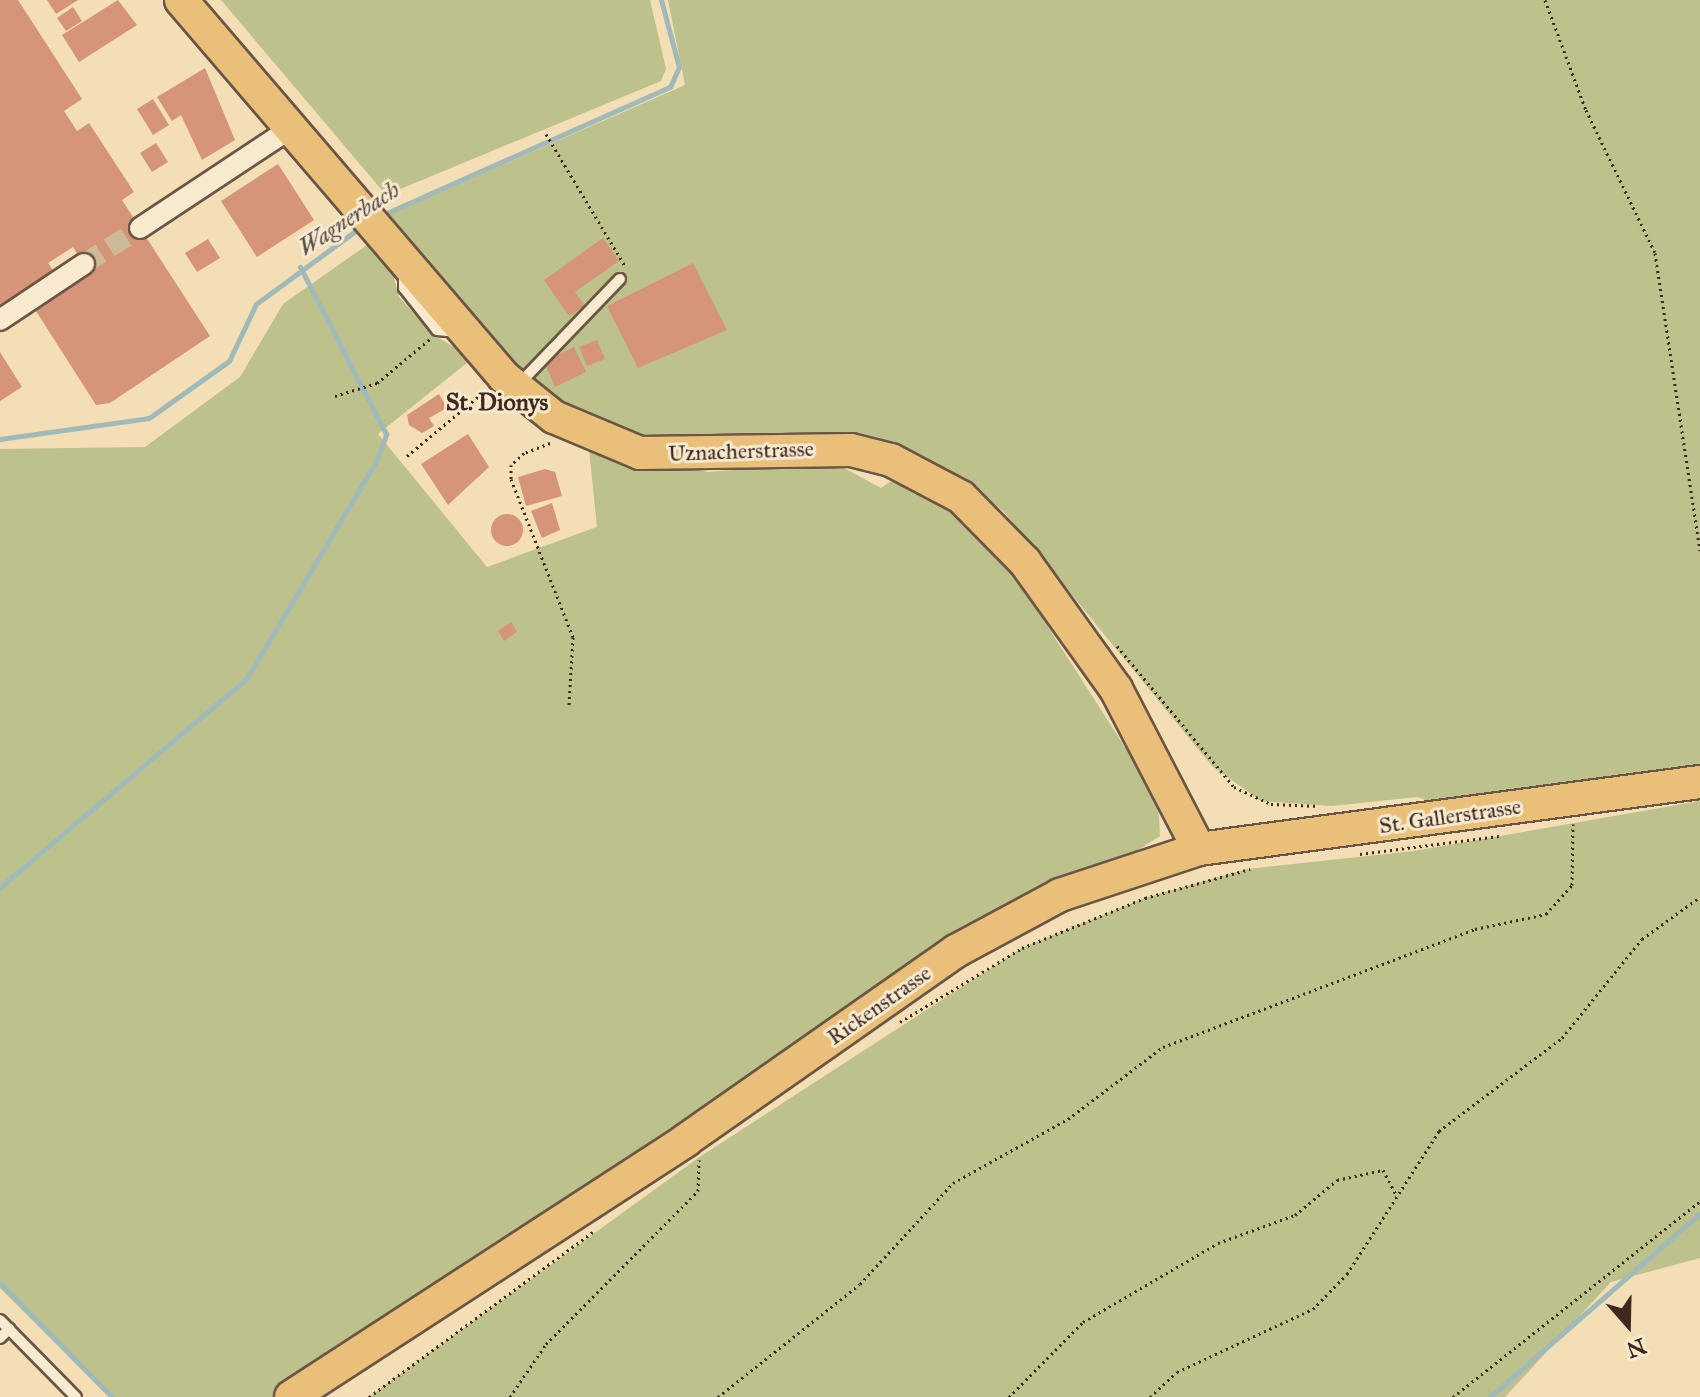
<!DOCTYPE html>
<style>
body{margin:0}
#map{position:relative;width:1700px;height:1397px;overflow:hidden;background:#f3deb5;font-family:"IM FELL Great Primer",serif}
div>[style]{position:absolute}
.green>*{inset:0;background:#bdc18c}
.stream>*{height:5px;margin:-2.5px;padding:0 2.5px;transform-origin:2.5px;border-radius:2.5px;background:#a0b9b9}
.building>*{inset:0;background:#d69578}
.round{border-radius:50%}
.minor-tunnel>*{height:20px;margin-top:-10px;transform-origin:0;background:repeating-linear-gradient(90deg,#cfba97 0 20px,transparent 0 30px)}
.path>*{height:3px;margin-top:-1.5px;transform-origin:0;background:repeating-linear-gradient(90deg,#3e2921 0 2px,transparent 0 6px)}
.roads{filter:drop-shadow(2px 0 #6b5646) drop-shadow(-2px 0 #6b5646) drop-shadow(0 2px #6b5646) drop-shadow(0 -2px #6b5646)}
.service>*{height:10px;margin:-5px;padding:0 5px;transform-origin:5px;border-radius:5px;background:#f7eacf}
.minor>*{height:20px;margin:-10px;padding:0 10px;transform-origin:10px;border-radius:10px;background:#f7eacf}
.primary>*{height:32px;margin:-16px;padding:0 16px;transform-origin:16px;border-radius:16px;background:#eabf7a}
span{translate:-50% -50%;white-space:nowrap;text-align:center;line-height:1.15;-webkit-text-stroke:6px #f7eacf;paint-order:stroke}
.street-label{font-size:22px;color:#3e2921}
.water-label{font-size:24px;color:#564d47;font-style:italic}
.neighbourhood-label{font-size:24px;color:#3e2921;font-weight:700}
.north{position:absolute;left:1588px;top:1285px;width:80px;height:80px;-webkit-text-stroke:6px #f7eacf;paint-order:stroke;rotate:160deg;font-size:22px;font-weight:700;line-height:32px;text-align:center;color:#3e2921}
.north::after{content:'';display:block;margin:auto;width:28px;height:36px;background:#3e2921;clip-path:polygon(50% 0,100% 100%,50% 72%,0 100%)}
</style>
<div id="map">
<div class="green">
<i style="clip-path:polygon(221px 0,650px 0,666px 69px,661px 81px,386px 195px)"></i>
<i style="clip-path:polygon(668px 0,1700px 0,1700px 782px,1436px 803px,1417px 797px,1332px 806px,1261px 801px,1212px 766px,1003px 511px,941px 466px,871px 440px,827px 434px,711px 442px,630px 434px,569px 410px,526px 377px,388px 215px,685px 85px)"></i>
<i style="clip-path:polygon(374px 240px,387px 251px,399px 297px,435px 336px,473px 358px,378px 434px,487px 567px,597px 527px,589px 449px,708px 472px,833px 462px,881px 488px,897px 477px,986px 530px,1158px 799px,1160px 836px,273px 1397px,109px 1397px,0 1288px,0 449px,145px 447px,240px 377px,283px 304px)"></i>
<i style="clip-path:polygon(1700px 801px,1700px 1258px,1611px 1282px,1505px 1397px,369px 1397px,698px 1158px,1022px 948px,1145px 898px,1247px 869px,1414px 851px)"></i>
</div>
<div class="stream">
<i style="left:380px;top:216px;width:317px;rotate:-24deg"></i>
<i style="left:670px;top:87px;width:22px;rotate:-66deg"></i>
<i style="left:679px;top:67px;width:69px;rotate:-105deg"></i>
<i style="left:0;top:439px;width:150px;rotate:-8deg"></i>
<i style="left:149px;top:418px;width:98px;rotate:-35.5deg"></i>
<i style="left:229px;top:361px;width:63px;rotate:-64.7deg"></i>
<i style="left:256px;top:304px;width:130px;rotate:-36.3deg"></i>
<i style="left:0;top:887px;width:324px;rotate:-40.2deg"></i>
<i style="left:247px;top:678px;width:252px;rotate:-59.2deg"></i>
<i style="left:376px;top:462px;width:30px;rotate:-70deg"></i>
<i style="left:386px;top:434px;width:188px;rotate:-117.2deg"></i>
<i style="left:0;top:1283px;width:160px;rotate:45.5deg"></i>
<i style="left:1490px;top:1397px;width:279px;rotate:-41.2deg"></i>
</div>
<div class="building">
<i style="clip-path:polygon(0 0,18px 0,82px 99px,64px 111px,77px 131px,89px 123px,134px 192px,122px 200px,210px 336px,110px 403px,96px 405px,34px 308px,84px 264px,73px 247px,48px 263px,55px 273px,0 309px)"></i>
<i style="clip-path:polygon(47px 0,78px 0,56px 14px)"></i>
<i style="clip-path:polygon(118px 0,137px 25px,79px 62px,62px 35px)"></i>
<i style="clip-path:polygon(73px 7px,82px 21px,66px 31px,57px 18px)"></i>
<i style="clip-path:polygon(205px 68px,235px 140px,202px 160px,181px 115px,172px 121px,157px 97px)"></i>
<i style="clip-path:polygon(153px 99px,169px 125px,153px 135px,137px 109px)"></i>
<i style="clip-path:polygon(156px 143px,168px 162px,152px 172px,140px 153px)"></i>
<i style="clip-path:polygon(278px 164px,314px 220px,257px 257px,221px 201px)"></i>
<i style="clip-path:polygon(603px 238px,619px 261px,575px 292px,585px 306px,569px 316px,544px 280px)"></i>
<i style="clip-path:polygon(208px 239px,220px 258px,197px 272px,185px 253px)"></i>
<i style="clip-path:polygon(693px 263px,727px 330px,638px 368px,607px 306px)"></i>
<i style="clip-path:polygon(597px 340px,605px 359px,587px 366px,579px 347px)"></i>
<i style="clip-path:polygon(574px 347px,586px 372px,555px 387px,544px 361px)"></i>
<i style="clip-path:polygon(0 352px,22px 387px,0 401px)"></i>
<i style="clip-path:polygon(439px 394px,447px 408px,429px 418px,434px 426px,422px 433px,409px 425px,407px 415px)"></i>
<i style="clip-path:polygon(468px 434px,489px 467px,448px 505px,421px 464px)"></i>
<i style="clip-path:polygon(545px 469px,555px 472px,562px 496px,526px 506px,518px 477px)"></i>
<i style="clip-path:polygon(552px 503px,560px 530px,542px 538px,531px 511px)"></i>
<i class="round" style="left:491px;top:514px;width:32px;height:32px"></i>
<i style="clip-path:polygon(511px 622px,517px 632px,504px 641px,498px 631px)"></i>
</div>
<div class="minor-tunnel">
<i style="left:84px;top:264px;width:67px;rotate:-32.7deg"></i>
</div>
<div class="path">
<i style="left:1545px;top:0;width:117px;rotate:69.6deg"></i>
<i style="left:1586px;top:110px;width:159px;rotate:64.2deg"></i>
<i style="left:1655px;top:253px;width:301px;rotate:81.4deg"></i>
<i style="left:546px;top:134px;width:154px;rotate:59.1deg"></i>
<i style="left:335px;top:396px;width:44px;rotate:-17.2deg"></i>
<i style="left:377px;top:383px;width:69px;rotate:-39.7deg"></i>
<i style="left:550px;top:443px;width:28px;rotate:159deg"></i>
<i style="left:524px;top:453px;width:18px;rotate:137deg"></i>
<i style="left:511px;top:465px;width:14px;rotate:90deg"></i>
<i style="left:511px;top:479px;width:170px;rotate:68.6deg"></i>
<i style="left:573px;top:637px;width:68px;rotate:93.4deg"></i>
<i style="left:407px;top:456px;width:102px;rotate:-39.8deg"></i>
<i style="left:1117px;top:646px;width:183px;rotate:50.3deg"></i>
<i style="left:1234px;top:787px;width:41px;rotate:24.7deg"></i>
<i style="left:1271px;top:804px;width:48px;rotate:2.4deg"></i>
<i style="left:1360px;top:854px;width:140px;rotate:-7.4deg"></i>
<i style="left:900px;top:1022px;width:143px;rotate:-31.2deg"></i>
<i style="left:1022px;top:948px;width:133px;rotate:-22.1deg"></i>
<i style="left:1145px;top:898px;width:109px;rotate:-15.4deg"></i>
<i style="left:369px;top:1397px;width:278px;rotate:-36.4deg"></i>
<i style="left:510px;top:1397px;width:64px;rotate:-55.8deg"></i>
<i style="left:546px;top:1344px;width:216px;rotate:-45.2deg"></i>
<i style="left:698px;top:1191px;width:31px;rotate:-88deg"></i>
<i style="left:718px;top:1397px;width:181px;rotate:-38.5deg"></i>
<i style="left:860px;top:1284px;width:137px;rotate:-47.4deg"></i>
<i style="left:953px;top:1183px;width:132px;rotate:-29.1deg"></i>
<i style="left:1068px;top:1119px;width:119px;rotate:-37.2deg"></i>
<i style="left:1163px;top:1047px;width:334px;rotate:-20.7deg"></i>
<i style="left:1475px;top:929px;width:73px;rotate:-11.9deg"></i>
<i style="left:1546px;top:914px;width:39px;rotate:-48deg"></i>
<i style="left:1572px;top:885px;width:61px;rotate:-89.1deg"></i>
<i style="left:1009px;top:1397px;width:105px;rotate:-45.4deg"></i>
<i style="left:1083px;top:1322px;width:156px;rotate:-30.3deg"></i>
<i style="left:1218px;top:1243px;width:82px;rotate:-20deg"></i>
<i style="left:1295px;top:1215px;width:55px;rotate:-39.8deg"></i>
<i style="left:1337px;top:1180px;width:47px;rotate:-12.3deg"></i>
<i style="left:1383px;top:1170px;width:30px;rotate:62deg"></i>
<i style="left:1150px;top:1397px;width:37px;rotate:-43deg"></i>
<i style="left:1177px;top:1372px;width:150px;rotate:-24.9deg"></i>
<i style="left:1313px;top:1309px;width:49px;rotate:-45.8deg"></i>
<i style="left:1347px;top:1274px;width:170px;rotate:-57.2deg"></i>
<i style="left:1439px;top:1131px;width:154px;rotate:-37.1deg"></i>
<i style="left:1562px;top:1038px;width:127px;rotate:-51.1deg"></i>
<i style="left:1642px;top:939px;width:72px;rotate:-35.9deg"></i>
<i style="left:1453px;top:1397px;width:315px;rotate:-38.4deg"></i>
</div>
<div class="roads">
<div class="service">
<i style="left:404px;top:275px;width:13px;rotate:90deg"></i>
<i style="left:404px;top:288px;width:53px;rotate:51.8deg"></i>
<i style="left:437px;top:330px;width:18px;rotate:6deg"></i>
<i style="left:518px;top:385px;width:147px;rotate:-46.1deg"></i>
<i style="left:0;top:1320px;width:108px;rotate:45.4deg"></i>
<i style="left:0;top:1338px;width:13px;rotate:-45deg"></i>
</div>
<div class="minor">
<i style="left:140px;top:228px;width:181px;rotate:-33.5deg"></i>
<i style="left:0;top:320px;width:101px;rotate:-33.7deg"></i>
</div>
<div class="primary">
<i style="left:181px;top:0;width:496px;rotate:49.4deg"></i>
<i style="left:504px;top:377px;width:64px;rotate:38.7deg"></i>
<i style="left:554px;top:417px;width:93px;rotate:22.7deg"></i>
<i style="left:640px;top:453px;width:211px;rotate:-0.8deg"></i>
<i style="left:851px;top:450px;width:41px;rotate:14deg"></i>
<i style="left:891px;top:460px;width:79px;rotate:27.9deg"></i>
<i style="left:961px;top:497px;width:91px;rotate:45.4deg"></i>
<i style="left:1025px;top:562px;width:156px;rotate:54.4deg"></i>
<i style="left:1116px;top:689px;width:180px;rotate:62.6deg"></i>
<i style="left:291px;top:1397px;width:471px;rotate:-33deg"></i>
<i style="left:686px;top:1140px;width:330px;rotate:-35deg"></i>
<i style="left:956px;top:951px;width:118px;rotate:-28.3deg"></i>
<i style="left:1060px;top:895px;width:146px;rotate:-18.3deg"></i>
<i style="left:1199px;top:849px;width:505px;rotate:-7.62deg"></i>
</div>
</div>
<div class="street-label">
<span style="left:741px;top:451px;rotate:-2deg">Uznacherstrasse</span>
<span style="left:1450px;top:816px;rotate:-8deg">St. Gallerstrasse</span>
<span style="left:879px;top:1005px;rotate:-35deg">Rickenstrasse</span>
</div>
<div class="water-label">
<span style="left:349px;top:219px;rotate:-33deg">Wagnerbach</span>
</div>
<div class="neighbourhood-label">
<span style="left:497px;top:403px">St. Dionys</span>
</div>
<div class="north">N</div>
</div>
